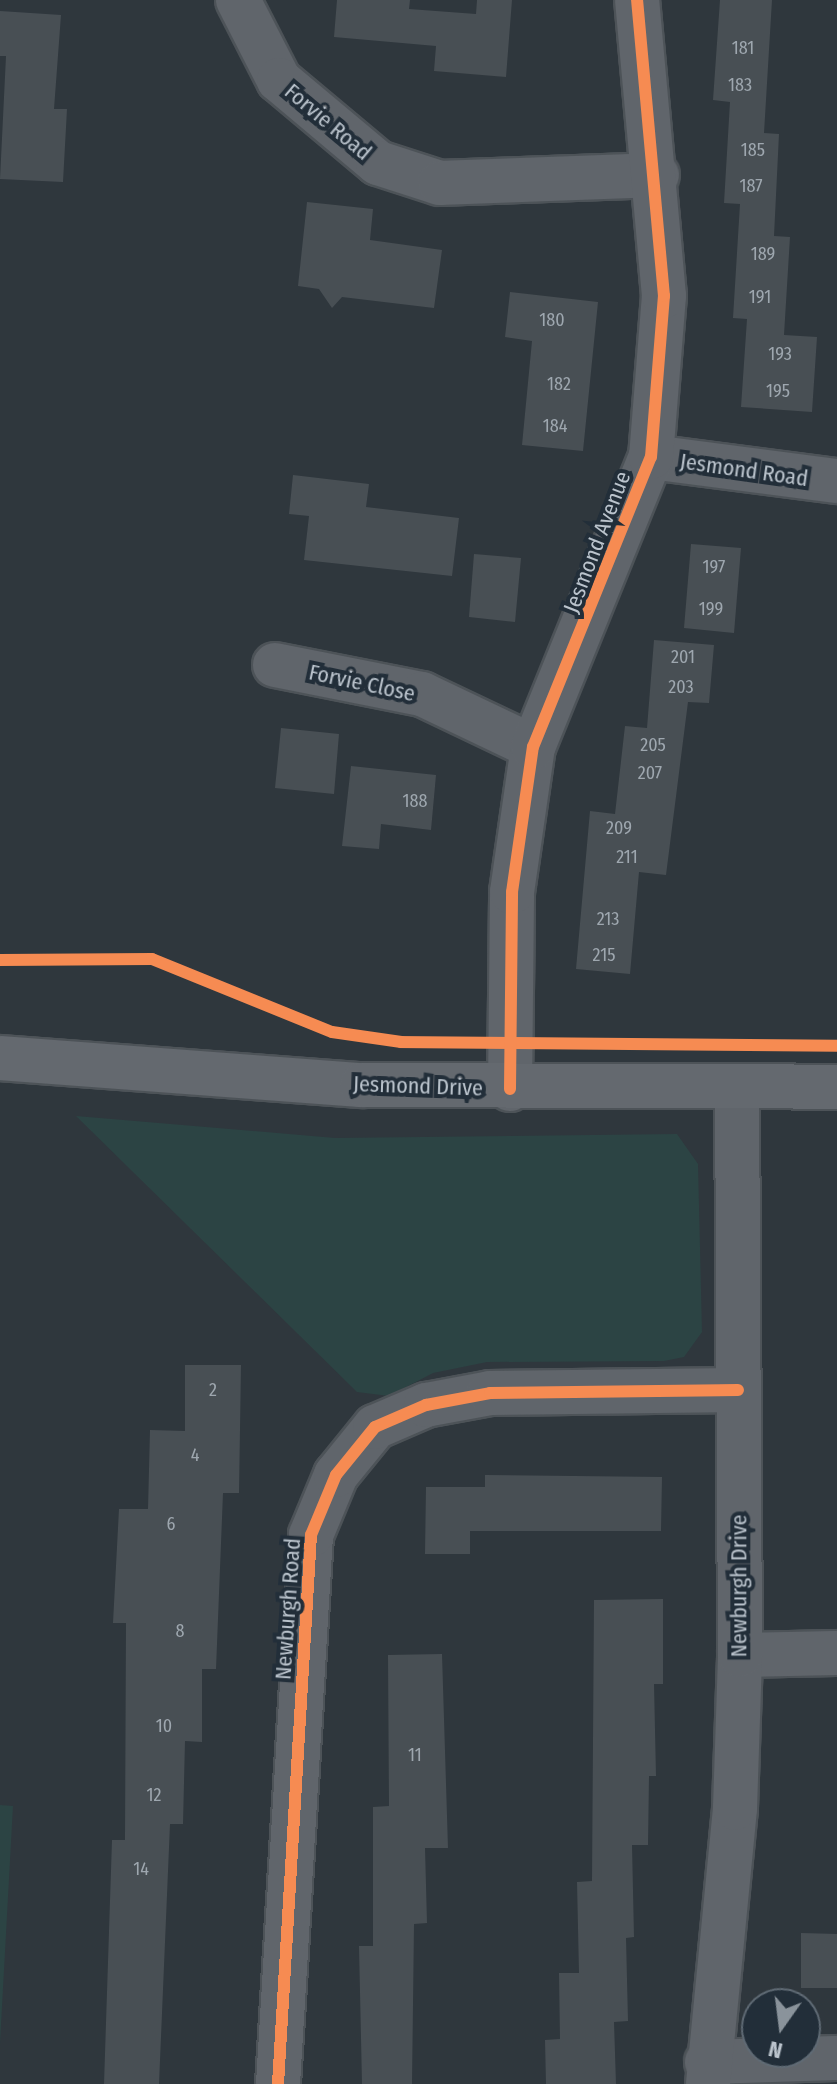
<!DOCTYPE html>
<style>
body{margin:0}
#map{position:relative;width:837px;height:2084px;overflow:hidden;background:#2f373d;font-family:"Fira Sans Condensed",sans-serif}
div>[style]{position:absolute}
.green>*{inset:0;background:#2c4444}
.building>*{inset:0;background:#484f54}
.roads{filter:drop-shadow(2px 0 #4d5358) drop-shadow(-2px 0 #4d5358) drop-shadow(0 2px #4d5358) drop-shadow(0 -2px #4d5358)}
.street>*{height:44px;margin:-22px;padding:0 22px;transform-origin:22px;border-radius:22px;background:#60656b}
.secondary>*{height:44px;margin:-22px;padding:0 22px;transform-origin:22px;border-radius:22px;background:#64696f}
.cycleway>*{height:12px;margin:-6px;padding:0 6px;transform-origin:6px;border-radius:6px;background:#f68b52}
span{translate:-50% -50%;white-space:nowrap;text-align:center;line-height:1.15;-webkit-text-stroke:8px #222e39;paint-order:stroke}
.number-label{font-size:18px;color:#9ea7af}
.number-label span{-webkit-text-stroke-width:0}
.street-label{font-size:22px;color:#bbc4cd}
.north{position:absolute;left:741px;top:1988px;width:80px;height:80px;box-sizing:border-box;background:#222e39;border:2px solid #5f6a74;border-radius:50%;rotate:194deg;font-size:22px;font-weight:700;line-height:32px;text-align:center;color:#bbc4cd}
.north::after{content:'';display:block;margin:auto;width:28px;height:36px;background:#8a939b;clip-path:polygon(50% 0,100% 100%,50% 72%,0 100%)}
</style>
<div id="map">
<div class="green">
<i style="clip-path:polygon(76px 1116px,335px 1138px,677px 1134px,698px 1164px,702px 1332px,684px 1357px,664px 1361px,487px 1362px,433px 1373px,389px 1396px,357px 1392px)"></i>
<i style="clip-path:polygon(0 1805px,13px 1806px,0 2043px)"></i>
</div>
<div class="building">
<i style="clip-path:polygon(337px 0,410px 0,409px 9px,476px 14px,477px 0,512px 0,506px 77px,434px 71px,436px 46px,334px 37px)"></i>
<i style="clip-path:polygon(720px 0,772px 0,764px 133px,779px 134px,774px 236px,790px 237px,784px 335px,817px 337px,812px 412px,741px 407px,747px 319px,733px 318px,740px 204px,724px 203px,730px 102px,713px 100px)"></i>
<i style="clip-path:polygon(0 11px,61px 15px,54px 109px,67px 109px,63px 182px,0 179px,6px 56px,0 56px)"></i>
<i style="clip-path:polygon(307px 202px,373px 209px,370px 240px,442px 250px,434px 308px,342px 297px,332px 308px,319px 289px,298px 286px)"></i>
<i style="clip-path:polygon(510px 292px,598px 302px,583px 451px,522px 445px,532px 341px,505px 337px)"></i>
<i style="clip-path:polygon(293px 475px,369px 484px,366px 507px,459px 518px,452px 576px,304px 560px,309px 516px,289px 514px)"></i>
<i style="clip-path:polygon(691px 544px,741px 548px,734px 633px,684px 628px)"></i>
<i style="clip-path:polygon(474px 554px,521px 558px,515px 622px,469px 617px)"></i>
<i style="clip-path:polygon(654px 640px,714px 645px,709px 703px,688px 702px,666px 875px,639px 872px,630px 974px,576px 969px,590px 811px,615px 814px,625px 726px,647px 728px)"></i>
<i style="clip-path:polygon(281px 728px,339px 734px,334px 794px,275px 788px)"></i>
<i style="clip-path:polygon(351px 766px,436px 775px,431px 830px,381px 824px,379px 849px,342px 846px)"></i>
<i style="clip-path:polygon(185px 1365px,241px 1365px,239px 1493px,223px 1493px,216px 1669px,202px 1669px,202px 1742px,185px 1741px,183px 1824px,170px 1824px,159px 2084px,104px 2084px,112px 1840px,125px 1840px,126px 1623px,113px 1623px,119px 1509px,148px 1509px,150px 1430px,185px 1431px)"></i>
<i style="clip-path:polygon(485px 1475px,662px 1477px,661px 1531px,470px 1531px,470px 1554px,425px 1554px,426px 1487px,485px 1487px)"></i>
<i style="clip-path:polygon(663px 1599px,663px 1684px,654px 1684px,656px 1776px,649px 1776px,648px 1845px,632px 1845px,634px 1937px,626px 1938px,628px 2021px,614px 2022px,616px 2084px,546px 2084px,545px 2040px,560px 2039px,559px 1973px,579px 1973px,577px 1882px,592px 1881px,594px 1600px)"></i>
<i style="clip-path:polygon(442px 1654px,448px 1848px,425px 1848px,427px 1923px,414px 1924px,412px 2084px,362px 2084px,359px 1946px,373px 1946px,373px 1807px,389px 1806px,388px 1655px)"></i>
<i style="clip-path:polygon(801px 1933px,837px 1934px,837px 1988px,801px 1988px)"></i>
</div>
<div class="roads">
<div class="street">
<i style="left:238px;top:0;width:90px;rotate:62.9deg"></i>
<i style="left:279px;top:80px;width:129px;rotate:40deg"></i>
<i style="left:378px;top:163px;width:65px;rotate:17.9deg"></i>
<i style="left:440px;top:183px;width:217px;rotate:-2.1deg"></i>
<i style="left:651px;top:457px;width:188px;rotate:7.4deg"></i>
<i style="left:275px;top:665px;width:150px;rotate:11.2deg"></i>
<i style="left:422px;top:694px;width:123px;rotate:25.5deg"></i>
<i style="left:510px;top:1089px;width:197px;rotate:-89.4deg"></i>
<i style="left:512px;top:892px;width:147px;rotate:-81.8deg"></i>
<i style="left:533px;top:747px;width:313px;rotate:-67.9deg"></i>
<i style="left:651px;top:457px;width:162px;rotate:-85.4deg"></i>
<i style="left:664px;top:296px;width:297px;rotate:-95.2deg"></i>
<i style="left:740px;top:1655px;width:97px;rotate:-1.2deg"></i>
<i style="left:707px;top:2062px;width:130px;rotate:-1.8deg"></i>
<i style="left:278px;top:2084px;width:550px;rotate:-86.56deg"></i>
<i style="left:311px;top:1535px;width:65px;rotate:-67.4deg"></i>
<i style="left:336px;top:1475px;width:62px;rotate:-50.9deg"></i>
<i style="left:375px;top:1427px;width:56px;rotate:-23.3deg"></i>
<i style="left:426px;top:1405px;width:65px;rotate:-10.6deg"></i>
<i style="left:490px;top:1393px;width:248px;rotate:-0.7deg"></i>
<i style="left:708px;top:2084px;width:277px;rotate:-84.4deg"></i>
<i style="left:735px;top:1808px;width:153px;rotate:-88.1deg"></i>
<i style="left:740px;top:1655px;width:568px;rotate:-90.3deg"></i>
</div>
<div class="secondary">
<i style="left:0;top:1058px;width:363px;rotate:4.3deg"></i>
<i style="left:362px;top:1085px;width:475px;rotate:0.2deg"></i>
</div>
</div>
<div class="cycleway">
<i style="left:0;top:960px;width:152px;rotate:-0.4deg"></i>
<i style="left:152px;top:959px;width:194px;rotate:22.1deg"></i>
<i style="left:332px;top:1032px;width:70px;rotate:8.2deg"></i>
<i style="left:401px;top:1042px;width:436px;rotate:0.5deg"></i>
<i style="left:510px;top:1089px;width:197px;rotate:-89.4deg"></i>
<i style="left:512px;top:892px;width:147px;rotate:-81.8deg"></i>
<i style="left:533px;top:747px;width:313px;rotate:-67.9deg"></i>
<i style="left:651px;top:457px;width:162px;rotate:-85.4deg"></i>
<i style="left:664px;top:296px;width:297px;rotate:-95.2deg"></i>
<i style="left:278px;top:2084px;width:550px;rotate:-86.56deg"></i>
<i style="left:311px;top:1535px;width:65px;rotate:-67.4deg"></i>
<i style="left:336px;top:1475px;width:62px;rotate:-50.9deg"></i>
<i style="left:375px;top:1427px;width:56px;rotate:-23.3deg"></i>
<i style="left:426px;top:1405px;width:65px;rotate:-10.6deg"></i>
<i style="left:490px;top:1393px;width:248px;rotate:-0.7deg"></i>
</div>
<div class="number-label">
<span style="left:743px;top:48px">181</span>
<span style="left:740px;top:85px">183</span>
<span style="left:753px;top:150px">185</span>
<span style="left:751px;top:186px">187</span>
<span style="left:763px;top:254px">189</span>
<span style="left:760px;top:297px">191</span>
<span style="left:552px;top:320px">180</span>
<span style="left:780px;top:354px">193</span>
<span style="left:559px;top:384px">182</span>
<span style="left:778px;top:391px">195</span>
<span style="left:555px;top:426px">184</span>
<span style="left:714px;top:567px">197</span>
<span style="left:711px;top:609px">199</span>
<span style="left:683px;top:657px">201</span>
<span style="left:681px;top:687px">203</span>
<span style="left:653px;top:745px">205</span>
<span style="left:650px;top:773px">207</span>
<span style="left:415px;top:801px">188</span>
<span style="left:619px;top:828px">209</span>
<span style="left:627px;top:857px">211</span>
<span style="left:608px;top:919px">213</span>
<span style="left:604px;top:955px">215</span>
<span style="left:213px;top:1390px">2</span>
<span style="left:195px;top:1455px">4</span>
<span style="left:171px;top:1524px">6</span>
<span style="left:180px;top:1631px">8</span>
<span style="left:164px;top:1726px">10</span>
<span style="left:415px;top:1755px">11</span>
<span style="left:154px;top:1795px">12</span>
<span style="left:141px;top:1869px">14</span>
</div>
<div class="street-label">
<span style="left:328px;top:122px;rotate:40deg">Forvie Road</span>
<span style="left:744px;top:470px;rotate:8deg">Jesmond Road</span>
<span style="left:597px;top:542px;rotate:-69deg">Jesmond Avenue</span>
<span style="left:362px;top:683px;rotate:12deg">Forvie Close</span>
<span style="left:418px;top:1086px;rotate:2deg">Jesmond Drive</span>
<span style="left:739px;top:1586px;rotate:-90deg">Newburgh Drive</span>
<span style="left:288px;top:1609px;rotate:-86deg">Newburgh Road</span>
</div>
<div class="north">N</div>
</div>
